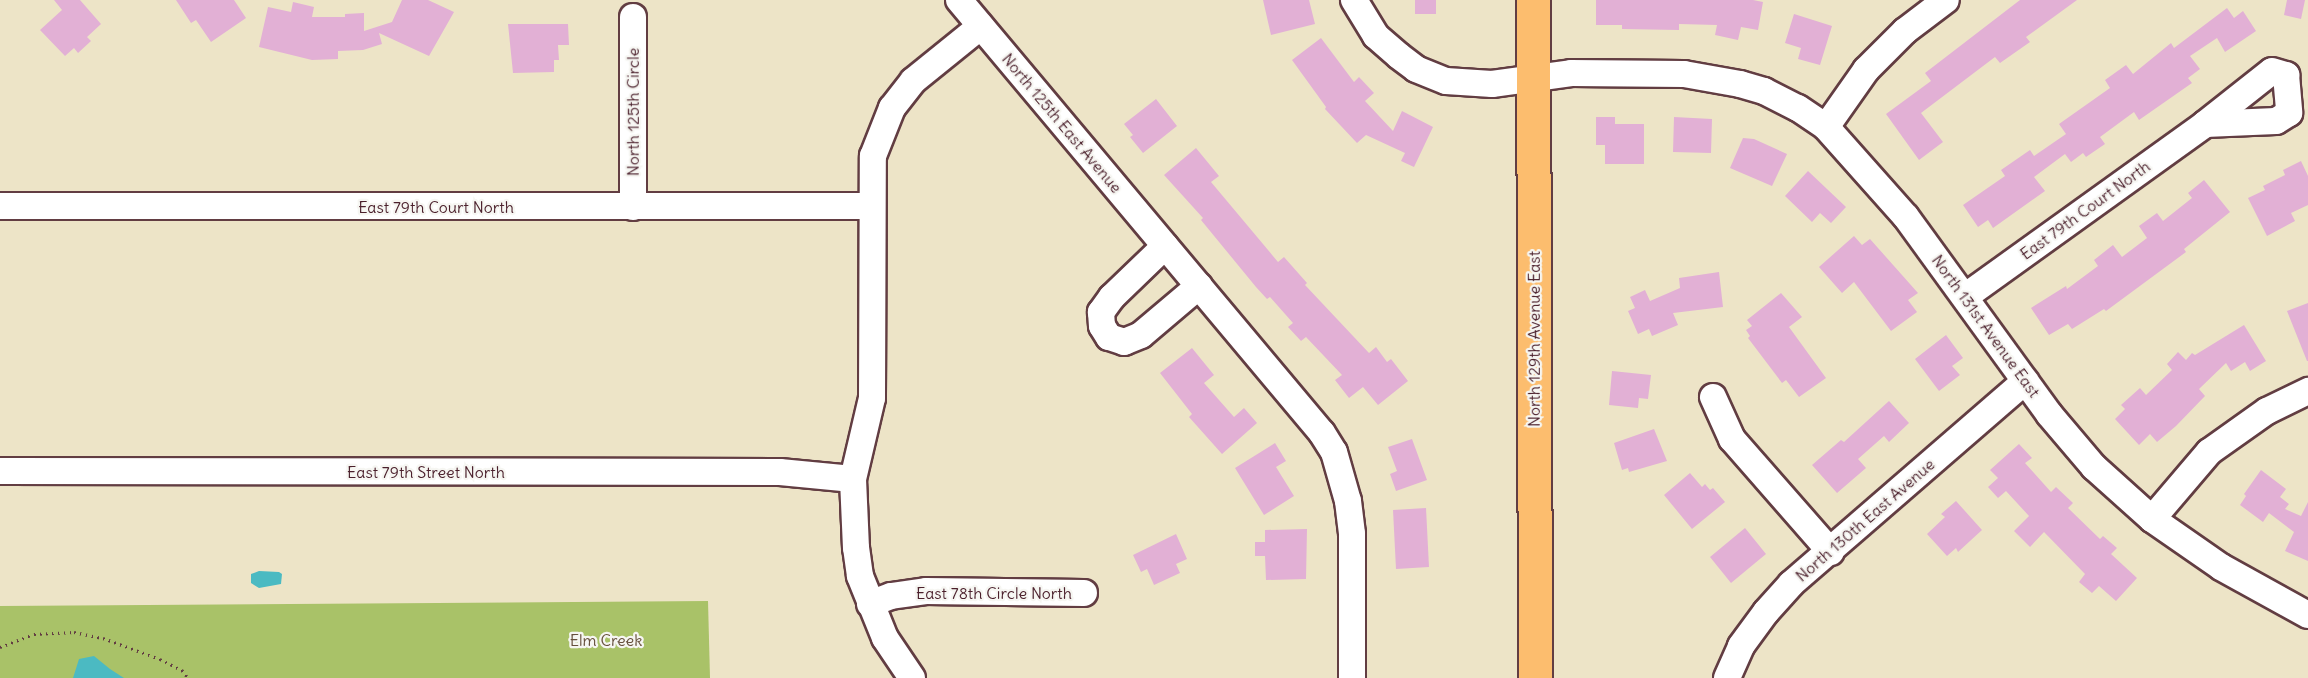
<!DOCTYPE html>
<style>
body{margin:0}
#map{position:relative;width:2308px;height:678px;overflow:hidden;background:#ede4c7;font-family:Delius,sans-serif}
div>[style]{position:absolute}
.green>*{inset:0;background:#a9c268}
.water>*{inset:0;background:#4bbac2}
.building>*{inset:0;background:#e2b0d5}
.path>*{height:3px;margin-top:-1.5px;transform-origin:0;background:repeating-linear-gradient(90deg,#623d42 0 1.5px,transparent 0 6px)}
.roads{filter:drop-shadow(2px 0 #623d42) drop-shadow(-2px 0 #623d42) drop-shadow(0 2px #623d42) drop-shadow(0 -2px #623d42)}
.minor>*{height:26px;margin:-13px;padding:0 13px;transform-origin:13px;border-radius:13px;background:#fff}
.major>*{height:33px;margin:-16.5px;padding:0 16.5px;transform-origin:16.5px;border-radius:16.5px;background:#fcbd6e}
span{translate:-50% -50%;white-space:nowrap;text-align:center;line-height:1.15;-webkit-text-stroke:4.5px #f6f6f2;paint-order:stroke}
.street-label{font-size:16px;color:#4a1f2b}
.park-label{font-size:16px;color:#66503d}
</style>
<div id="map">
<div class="green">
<i style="clip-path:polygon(708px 601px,710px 678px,0 678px,0 606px)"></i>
</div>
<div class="water">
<i style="clip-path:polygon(259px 571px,279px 572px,282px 574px,281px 584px,259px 588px,251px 583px,251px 574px)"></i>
<i style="clip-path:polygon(94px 656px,110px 669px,124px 678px,73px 678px,79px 659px)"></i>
</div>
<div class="building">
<i style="clip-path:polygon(54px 0,80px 0,101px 24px,87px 37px,91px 41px,78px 53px,74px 48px,65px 56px,40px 30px,62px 10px)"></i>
<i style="clip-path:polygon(176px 0,234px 0,246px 18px,211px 42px,196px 20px,191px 23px)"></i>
<i style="clip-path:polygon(402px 0,428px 0,454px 12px,429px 56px,379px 33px,382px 44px,363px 50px,338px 51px,338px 59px,312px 60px,259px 47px,268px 7px,291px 12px,293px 2px,314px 7px,312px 17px,345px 17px,345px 14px,364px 13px,364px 31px,392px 22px)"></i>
<i style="clip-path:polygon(1263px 0,1309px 0,1315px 24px,1271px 35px)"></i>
<i style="clip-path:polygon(1415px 0,1436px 0,1436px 14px,1415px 14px)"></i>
<i style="clip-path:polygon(1596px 0,1753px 0,1763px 2px,1758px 30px,1741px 27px,1738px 40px,1715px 35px,1717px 25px,1679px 24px,1679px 30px,1622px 29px,1622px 25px,1596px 25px)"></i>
<i style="clip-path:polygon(2020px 0,2077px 0,2026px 37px,2030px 42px,2000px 63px,1995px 57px,1921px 113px,1943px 142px,1919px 160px,1886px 114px,1931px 81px,1925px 73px)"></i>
<i style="clip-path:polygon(2287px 0,2305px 0,2301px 19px,2284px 15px)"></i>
<i style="clip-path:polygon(2227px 8px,2234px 18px,2243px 11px,2256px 31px,2225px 52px,2217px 38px,2190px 56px,2200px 69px,2188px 78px,2192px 83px,2139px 120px,2134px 112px,2100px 137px,2105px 144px,2086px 157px,2083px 153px,2071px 162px,2065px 154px,2034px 177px,2045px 191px,1993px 228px,1988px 220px,1978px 227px,1963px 205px,2005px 176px,2001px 170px,2030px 150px,2034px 156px,2066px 134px,2059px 124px,2110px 88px,2105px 80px,2126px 65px,2133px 74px,2171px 43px,2174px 48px)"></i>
<i style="clip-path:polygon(1794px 14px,1832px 26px,1820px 65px,1798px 59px,1801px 48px,1785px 43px)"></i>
<i style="clip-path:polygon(508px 24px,568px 24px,569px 45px,558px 45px,559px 60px,554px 60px,554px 72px,513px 73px)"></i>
<i style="clip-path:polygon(1321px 38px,1354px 82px,1359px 77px,1374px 93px,1365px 101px,1393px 131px,1402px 111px,1433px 127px,1414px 167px,1401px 161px,1405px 153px,1366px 135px,1357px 143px,1325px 109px,1326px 107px,1292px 60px)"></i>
<i style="clip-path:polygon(1156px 99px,1177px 126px,1143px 153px,1130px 137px,1133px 135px,1124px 124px)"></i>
<i style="clip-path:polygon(1596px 117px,1615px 117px,1615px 124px,1644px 124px,1644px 164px,1605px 164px,1605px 145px,1596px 145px)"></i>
<i style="clip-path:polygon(1674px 117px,1712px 119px,1711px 153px,1673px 152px)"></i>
<i style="clip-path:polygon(1743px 138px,1754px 139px,1787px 154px,1772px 186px,1730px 168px)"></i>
<i style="clip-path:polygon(1196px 148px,1219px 176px,1211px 182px,1278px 262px,1284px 257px,1307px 283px,1305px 285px,1369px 353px,1376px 347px,1387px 362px,1391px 359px,1408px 381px,1378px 405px,1363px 387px,1349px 398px,1335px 380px,1342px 375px,1306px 337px,1301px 341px,1288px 327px,1293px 323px,1270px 297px,1267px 299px,1256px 287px,1201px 220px,1203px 218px,1164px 175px)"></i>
<i style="clip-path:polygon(2301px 161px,2308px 176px,2308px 205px,2291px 213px,2295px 221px,2267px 236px,2248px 198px,2265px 190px,2263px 186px,2285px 175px,2283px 170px)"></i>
<i style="clip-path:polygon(1808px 171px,1846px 207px,1831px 223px,1820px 213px,1812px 222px,1785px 196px)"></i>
<i style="clip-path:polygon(2204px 180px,2230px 212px,2184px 249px,2186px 252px,2106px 311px,2104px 309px,2072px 329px,2068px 324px,2049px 335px,2031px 308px,2066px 286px,2067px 289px,2098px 266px,2094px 260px,2113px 245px,2122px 257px,2147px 238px,2139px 226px,2157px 213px,2163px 221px,2192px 198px,2188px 193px)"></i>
<i style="clip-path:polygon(1854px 236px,1862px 245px,1870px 239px,1918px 293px,1908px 300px,1917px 312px,1891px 331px,1854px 282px,1842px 293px,1819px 267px)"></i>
<i style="clip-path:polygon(1719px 272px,1723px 307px,1673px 313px,1678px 325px,1652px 336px,1649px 329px,1638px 334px,1628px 311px,1635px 308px,1630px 297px,1645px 290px,1650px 301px,1680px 288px,1679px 278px)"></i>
<i style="clip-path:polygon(1781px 293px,1802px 317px,1789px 327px,1826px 378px,1799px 397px,1786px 380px,1782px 383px,1748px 338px,1750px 336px,1746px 330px,1752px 326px,1747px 320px)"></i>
<i style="clip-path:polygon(2308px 303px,2308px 361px,2307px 361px,2287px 311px)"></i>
<i style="clip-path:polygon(2244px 325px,2266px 361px,2250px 371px,2245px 362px,2231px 371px,2226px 363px,2199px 389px,2205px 396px,2176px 426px,2157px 442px,2150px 434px,2139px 445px,2115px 419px,2125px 409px,2121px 405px,2140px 388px,2146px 395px,2172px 370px,2167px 364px,2178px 352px,2186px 360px,2192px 353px,2195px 355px)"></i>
<i style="clip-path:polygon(1946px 335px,1963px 358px,1952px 366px,1960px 375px,1939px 391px,1915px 359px)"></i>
<i style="clip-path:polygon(1192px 348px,1214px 375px,1204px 383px,1234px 417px,1244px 408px,1257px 423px,1222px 454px,1189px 417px,1192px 414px,1160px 373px)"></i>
<i style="clip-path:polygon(1612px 371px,1651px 375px,1648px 399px,1639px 398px,1638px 408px,1609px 405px)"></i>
<i style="clip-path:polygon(1889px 401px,1909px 423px,1889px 442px,1884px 436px,1858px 459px,1866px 468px,1837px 493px,1812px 465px,1841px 440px,1844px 442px)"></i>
<i style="clip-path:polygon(1654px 429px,1667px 461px,1629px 472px,1628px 468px,1622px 470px,1614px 443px)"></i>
<i style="clip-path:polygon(1412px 439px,1427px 480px,1396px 491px,1390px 474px,1397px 471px,1388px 447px)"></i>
<i style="clip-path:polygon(1275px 443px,1286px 461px,1276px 467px,1294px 496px,1264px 515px,1235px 468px)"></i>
<i style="clip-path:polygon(2019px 444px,2032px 458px,2025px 463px,2051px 492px,2056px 487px,2073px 503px,2068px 508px,2100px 539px,2103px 536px,2117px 548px,2111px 554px,2137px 578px,2116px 601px,2099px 586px,2092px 593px,2079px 582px,2085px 574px,2044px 532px,2030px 547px,2014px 531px,2029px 516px,2006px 491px,1998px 498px,1988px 487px,1998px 478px,1990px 470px)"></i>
<i style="clip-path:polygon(2261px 470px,2286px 489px,2280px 497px,2289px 504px,2285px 509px,2301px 516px,2308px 502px,2308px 561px,2285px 551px,2294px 532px,2269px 513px,2263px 522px,2240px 505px,2246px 496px,2244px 494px)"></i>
<i style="clip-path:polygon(1690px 473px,1702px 487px,1705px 484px,1710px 490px,1713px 488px,1725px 502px,1692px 529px,1664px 495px)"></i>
<i style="clip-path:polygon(1956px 501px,1982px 530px,1958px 552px,1956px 548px,1947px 556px,1927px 534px,1945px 517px,1941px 514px)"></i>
<i style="clip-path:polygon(1426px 508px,1429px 567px,1396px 569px,1393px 510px)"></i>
<i style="clip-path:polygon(1745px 528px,1766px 554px,1731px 583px,1710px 557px)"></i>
<i style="clip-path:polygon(1307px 529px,1306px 579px,1266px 580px,1265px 556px,1255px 556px,1255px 542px,1265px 542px,1265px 530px)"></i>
<i style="clip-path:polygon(1176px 534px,1187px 559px,1176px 564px,1180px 573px,1154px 585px,1147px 569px,1141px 572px,1133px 555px)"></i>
</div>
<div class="path">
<i style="left:0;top:647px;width:36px;rotate:-21deg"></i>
<i style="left:34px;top:634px;width:40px;rotate:-2.9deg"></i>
<i style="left:74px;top:632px;width:30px;rotate:12deg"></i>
<i style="left:103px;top:638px;width:61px;rotate:20.2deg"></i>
<i style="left:160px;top:659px;width:25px;rotate:27deg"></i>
<i style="left:182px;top:670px;width:10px;rotate:53deg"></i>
</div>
<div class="roads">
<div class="minor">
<i style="left:959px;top:0;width:565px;rotate:50.03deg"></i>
<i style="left:1322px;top:433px;width:22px;rotate:58deg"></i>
<i style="left:1334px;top:452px;width:51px;rotate:74.1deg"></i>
<i style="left:1348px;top:501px;width:33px;rotate:83deg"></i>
<i style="left:1352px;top:534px;width:144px;rotate:90deg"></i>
<i style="left:1354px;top:0;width:42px;rotate:58.6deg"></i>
<i style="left:1376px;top:36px;width:30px;rotate:41deg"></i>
<i style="left:1399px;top:56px;width:21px;rotate:37deg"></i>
<i style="left:1416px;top:69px;width:32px;rotate:22deg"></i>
<i style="left:1446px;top:81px;width:46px;rotate:3.7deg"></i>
<i style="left:1492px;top:84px;width:80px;rotate:-7.9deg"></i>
<i style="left:1571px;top:73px;width:113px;rotate:0.5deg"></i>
<i style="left:1684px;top:74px;width:57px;rotate:10.1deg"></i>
<i style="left:1740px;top:84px;width:25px;rotate:16deg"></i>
<i style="left:1764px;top:91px;width:38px;rotate:27deg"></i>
<i style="left:1798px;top:108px;width:34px;rotate:34deg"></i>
<i style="left:1826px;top:127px;width:120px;rotate:48.4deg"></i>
<i style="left:1906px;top:217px;width:243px;rotate:54deg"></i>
<i style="left:2049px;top:414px;width:70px;rotate:49.7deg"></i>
<i style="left:2094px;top:467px;width:78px;rotate:41.9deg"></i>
<i style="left:2152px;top:519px;width:84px;rotate:34.8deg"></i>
<i style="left:2221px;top:567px;width:99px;rotate:28.9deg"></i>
<i style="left:1826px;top:127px;width:70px;rotate:-54.9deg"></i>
<i style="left:1866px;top:70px;width:55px;rotate:-45deg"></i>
<i style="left:1905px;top:31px;width:51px;rotate:-37.1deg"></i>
<i style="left:0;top:206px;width:872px"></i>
<i style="left:633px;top:207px;width:190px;rotate:-90deg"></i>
<i style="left:1165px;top:246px;width:74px;rotate:136.1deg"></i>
<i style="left:1112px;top:297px;width:19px;rotate:126deg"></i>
<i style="left:1101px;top:312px;width:14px;rotate:86deg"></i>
<i style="left:1102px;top:326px;width:13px;rotate:58deg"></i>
<i style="left:1109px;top:337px;width:16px;rotate:18deg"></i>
<i style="left:1124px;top:342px;width:18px;rotate:-22deg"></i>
<i style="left:1141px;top:335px;width:76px;rotate:-40.2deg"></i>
<i style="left:1966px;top:296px;width:294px;rotate:-35.7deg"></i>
<i style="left:2205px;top:124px;width:85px;rotate:-38.3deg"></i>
<i style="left:2272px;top:71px;width:15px;rotate:16deg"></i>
<i style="left:2286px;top:75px;width:38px;rotate:85deg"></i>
<i style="left:2289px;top:113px;width:15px;rotate:148deg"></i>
<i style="left:2276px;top:121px;width:71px;rotate:177.6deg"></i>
<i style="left:1713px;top:397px;width:46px;rotate:65.7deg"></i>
<i style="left:1732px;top:439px;width:150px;rotate:48.8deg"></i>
<i style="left:0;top:471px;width:780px;rotate:0.07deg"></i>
<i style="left:780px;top:472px;width:73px;rotate:5.5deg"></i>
<i style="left:2152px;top:519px;width:88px;rotate:-49.6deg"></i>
<i style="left:2209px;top:452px;width:71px;rotate:-35.3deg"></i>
<i style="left:2267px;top:411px;width:46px;rotate:-26deg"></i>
<i style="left:870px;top:604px;width:22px;rotate:-21deg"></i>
<i style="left:891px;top:596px;width:35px;rotate:-8deg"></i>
<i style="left:926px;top:591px;width:158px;rotate:0.7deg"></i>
<i style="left:912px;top:678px;width:48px;rotate:-124deg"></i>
<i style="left:885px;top:638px;width:67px;rotate:-112deg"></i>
<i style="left:860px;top:576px;width:28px;rotate:-98deg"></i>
<i style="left:856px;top:548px;width:69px;rotate:-92.5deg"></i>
<i style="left:853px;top:479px;width:83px;rotate:-76.8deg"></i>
<i style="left:872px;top:398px;width:242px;rotate:-89.8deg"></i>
<i style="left:873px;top:156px;width:52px;rotate:-68.4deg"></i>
<i style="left:892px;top:108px;width:34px;rotate:-52deg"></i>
<i style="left:913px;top:81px;width:87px;rotate:-39deg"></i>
<i style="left:1727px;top:678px;width:35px;rotate:-66deg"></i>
<i style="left:1741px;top:646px;width:42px;rotate:-53.7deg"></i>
<i style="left:1766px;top:612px;width:38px;rotate:-48deg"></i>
<i style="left:1791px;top:584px;width:310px;rotate:-40.9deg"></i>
</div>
<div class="major">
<i style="left:1533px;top:0;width:678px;rotate:89.83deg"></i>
</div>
</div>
<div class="street-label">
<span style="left:633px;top:112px;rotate:-90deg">North 125th Circle</span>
<span style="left:1062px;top:123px;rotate:50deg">North 125th East Avenue</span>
<span style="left:436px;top:207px">East 79th Court North</span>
<span style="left:2085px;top:210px;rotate:-36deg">East 79th Court North</span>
<span style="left:1986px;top:326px;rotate:54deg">North 131st Avenue East</span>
<span style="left:1534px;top:339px;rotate:-90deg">North 129th Avenue East</span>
<span style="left:426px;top:472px">East 79th Street North</span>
<span style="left:1865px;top:520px;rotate:-41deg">North 130th East Avenue</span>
<span style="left:994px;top:593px">East 78th Circle North</span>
</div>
<div class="park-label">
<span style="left:606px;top:640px">Elm Creek</span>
</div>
</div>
